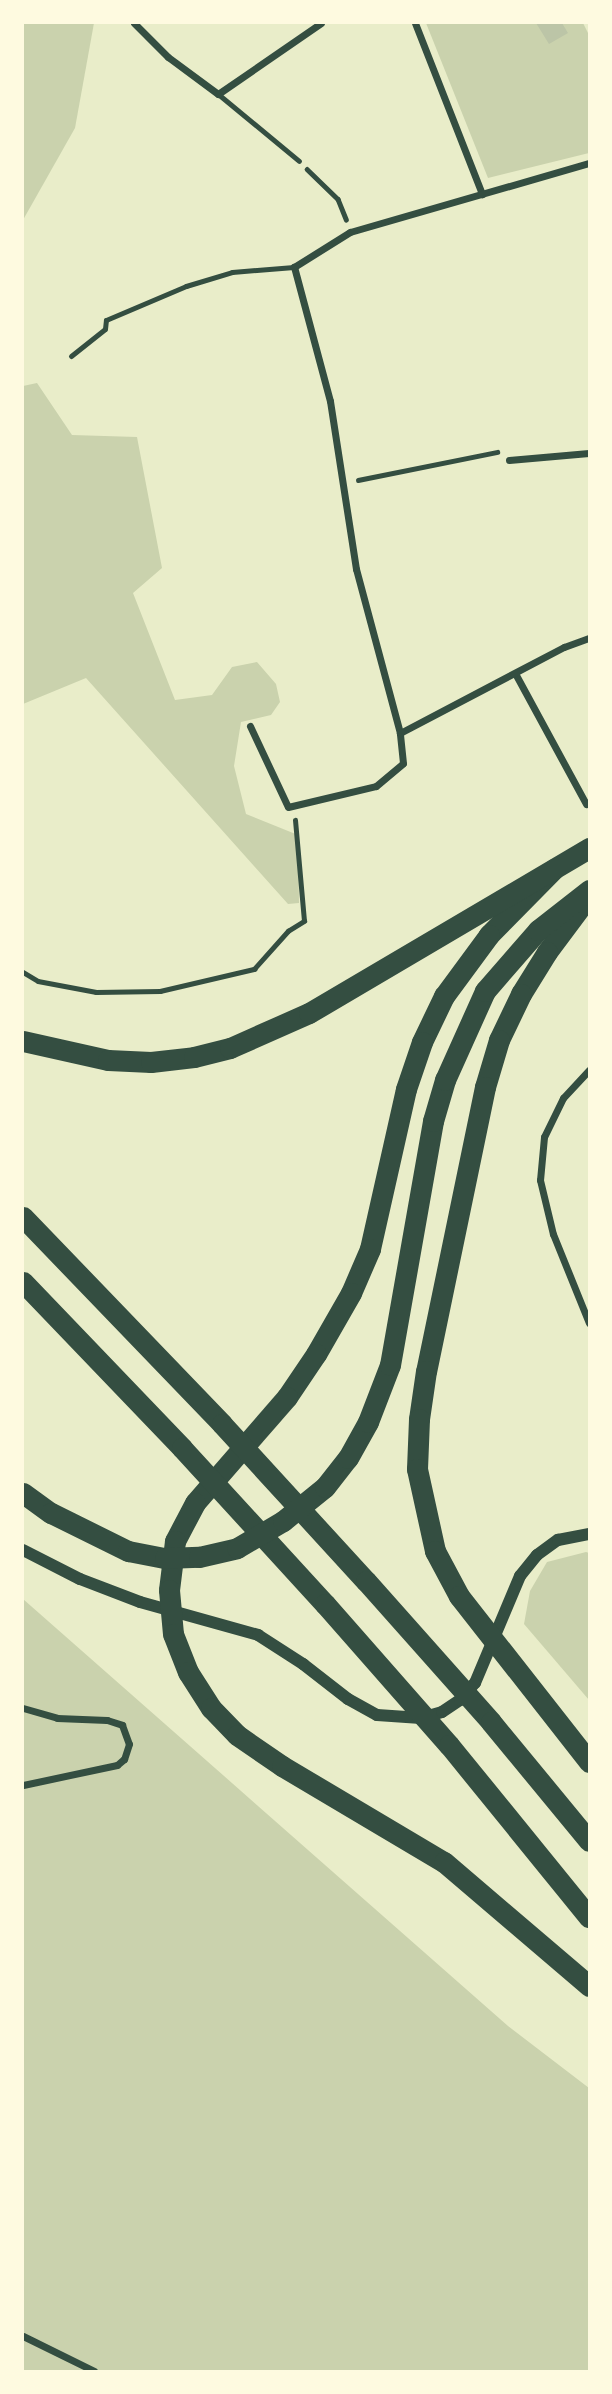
<!DOCTYPE html>
<style>
body{margin:0}
#map{position:relative;width:612px;height:2394px;overflow:hidden;background:#e9edc9;font-family:Cabin,sans-serif}
div>[style]{position:absolute}
.green>*{inset:0;background:#cad2ad}
.building>*{inset:0;background:#bcc5a7}
.path>*{height:4.5px;margin:-2.25px;padding:0 2.25px;transform-origin:2.25px;border-radius:2.25px;background:#344e41}
.service>*{height:5px;margin:-2.5px;padding:0 2.5px;transform-origin:2.5px;border-radius:2.5px;background:#344e41}
.minor>*{height:7px;margin:-3.5px;padding:0 3.5px;transform-origin:3.5px;border-radius:3.5px;background:#344e41}
.tertiary>*{height:12px;margin:-6px;padding:0 6px;transform-origin:6px;border-radius:6px;background:#344e41}
.motorway>*{height:21px;margin:-10.5px;padding:0 10.5px;transform-origin:10.5px;border-radius:10.5px;background:#344e41}
span{translate:-50% -50%;white-space:nowrap;text-align:center;line-height:1.15;-webkit-text-stroke:7px #fefae0;paint-order:stroke}
.frame{position:absolute;inset:0;border:24px solid #fefae0;pointer-events:none}
</style>
<div id="map">
<div class="green">
<i style="clip-path:polygon(23px 23px,94px 23px,75px 128px,23px 220px)"></i>
<i style="clip-path:polygon(426px 23px,583px 23px,589px 35px,589px 153px,488px 178px)"></i>
<i style="clip-path:polygon(37px 383px,72px 435px,137px 437px,162px 568px,133px 593px,175px 700px,212px 695px,232px 667px,257px 662px,276px 684px,280px 702px,271px 715px,241px 722px,234px 766px,246px 814px,298px 835px,299px 903px,288px 904px,86px 678px,23px 704px,23px 386px)"></i>
<i style="clip-path:polygon(586px 1552px,589px 1553px,589px 1700px,524px 1624px,530px 1591px,547px 1562px)"></i>
<i style="clip-path:polygon(23px 1599px,508px 2026px,589px 2088px,589px 2371px,23px 2371px)"></i>
</div>
<div class="building">
<i style="clip-path:polygon(536px 23px,562px 23px,568px 33px,549px 44px)"></i>
</div>
<div class="path">
<i style="left:307px;top:169px;width:43px;rotate:44.1deg"></i>
<i style="left:338px;top:199px;width:22px;rotate:68deg"></i>
<i style="left:358px;top:480px;width:142px;rotate:-11.4deg"></i>
<i style="left:23px;top:972px;width:17px;rotate:31deg"></i>
<i style="left:38px;top:981px;width:59px;rotate:10.7deg"></i>
<i style="left:96px;top:992px;width:64px;rotate:-0.9deg"></i>
<i style="left:160px;top:991px;width:97px;rotate:-13.2deg"></i>
<i style="left:254px;top:969px;width:51px;rotate:-48.2deg"></i>
<i style="left:288px;top:931px;width:19px;rotate:-32deg"></i>
<i style="left:304px;top:921px;width:101px;rotate:-95.1deg"></i>
</div>
<div class="service">
<i style="left:218px;top:94px;width:105px;rotate:39.6deg"></i>
<i style="left:71px;top:356px;width:43px;rotate:-38.5deg"></i>
<i style="left:105px;top:329px;width:9px;rotate:-84deg"></i>
<i style="left:106px;top:320px;width:87px;rotate:-23deg"></i>
<i style="left:186px;top:286px;width:48px;rotate:-16.9deg"></i>
<i style="left:232px;top:272px;width:62px;rotate:-4.6deg"></i>
</div>
<div class="minor">
<i style="left:134px;top:23px;width:48px;rotate:45deg"></i>
<i style="left:168px;top:57px;width:62px;rotate:36.5deg"></i>
<i style="left:218px;top:94px;width:125px;rotate:-34.6deg"></i>
<i style="left:415px;top:23px;width:184px;rotate:68.6deg"></i>
<i style="left:509px;top:460px;width:80px;rotate:-5deg"></i>
<i style="left:516px;top:675px;width:147px;rotate:61.5deg"></i>
<i style="left:250px;top:726px;width:89px;rotate:64.9deg"></i>
<i style="left:288px;top:807px;width:90px;rotate:-13.4deg"></i>
<i style="left:376px;top:786px;width:35px;rotate:-40deg"></i>
<i style="left:403px;top:763px;width:30px;rotate:-96deg"></i>
<i style="left:400px;top:733px;width:170px;rotate:-105deg"></i>
<i style="left:356px;top:569px;width:170px;rotate:-98.8deg"></i>
<i style="left:330px;top:401px;width:139px;rotate:-105deg"></i>
<i style="left:294px;top:267px;width:66px;rotate:-32deg"></i>
<i style="left:350px;top:232px;width:249px;rotate:-16.1deg"></i>
<i style="left:400px;top:733px;width:185px;rotate:-27.7deg"></i>
<i style="left:564px;top:647px;width:27px;rotate:-20deg"></i>
<i style="left:589px;top:1070px;width:38px;rotate:133deg"></i>
<i style="left:563px;top:1098px;width:43px;rotate:116deg"></i>
<i style="left:544px;top:1137px;width:43px;rotate:95.3deg"></i>
<i style="left:540px;top:1180px;width:56px;rotate:76.5deg"></i>
<i style="left:553px;top:1234px;width:96px;rotate:68deg"></i>
<i style="left:23px;top:1708px;width:35px;rotate:16deg"></i>
<i style="left:57px;top:1718px;width:50px;rotate:2.3deg"></i>
<i style="left:107px;top:1720px;width:16px;rotate:18deg"></i>
<i style="left:122px;top:1725px;width:20px;rotate:70deg"></i>
<i style="left:129px;top:1744px;width:16px;rotate:108deg"></i>
<i style="left:124px;top:1759px;width:9px;rotate:139deg"></i>
<i style="left:117px;top:1765px;width:96px;rotate:168deg"></i>
<i style="left:23px;top:2336px;width:79px;rotate:26.2deg"></i>
</div>
<div class="tertiary">
<i style="left:23px;top:1550px;width:64px;rotate:27deg"></i>
<i style="left:80px;top:1579px;width:64px;rotate:21deg"></i>
<i style="left:140px;top:1602px;width:123px;rotate:15.6deg"></i>
<i style="left:258px;top:1635px;width:54px;rotate:32.8deg"></i>
<i style="left:303px;top:1664px;width:57px;rotate:37.9deg"></i>
<i style="left:348px;top:1699px;width:33px;rotate:29deg"></i>
<i style="left:377px;top:1715px;width:44px;rotate:3.9deg"></i>
<i style="left:421px;top:1718px;width:22px;rotate:-16deg"></i>
<i style="left:442px;top:1712px;width:22px;rotate:-34deg"></i>
<i style="left:460px;top:1700px;width:23px;rotate:-49deg"></i>
<i style="left:475px;top:1683px;width:116px;rotate:-67.2deg"></i>
<i style="left:520px;top:1576px;width:27px;rotate:-51deg"></i>
<i style="left:537px;top:1555px;width:26px;rotate:-36deg"></i>
<i style="left:558px;top:1540px;width:32px;rotate:-11deg"></i>
</div>
<div class="motorway">
<i style="left:554px;top:869px;width:93px;rotate:134.6deg"></i>
<i style="left:489px;top:935px;width:76px;rotate:126.4deg"></i>
<i style="left:444px;top:996px;width:51px;rotate:115.6deg"></i>
<i style="left:422px;top:1042px;width:50px;rotate:108.8deg"></i>
<i style="left:406px;top:1089px;width:164px;rotate:102.7deg"></i>
<i style="left:370px;top:1249px;width:48px;rotate:113.4deg"></i>
<i style="left:351px;top:1293px;width:70px;rotate:119.8deg"></i>
<i style="left:316px;top:1354px;width:52px;rotate:124deg"></i>
<i style="left:287px;top:1397px;width:140px;rotate:131deg"></i>
<i style="left:195px;top:1503px;width:43px;rotate:117.8deg"></i>
<i style="left:175px;top:1541px;width:49px;rotate:97deg"></i>
<i style="left:169px;top:1590px;width:44px;rotate:84.8deg"></i>
<i style="left:173px;top:1634px;width:41px;rotate:68.5deg"></i>
<i style="left:188px;top:1672px;width:43px;rotate:57.4deg"></i>
<i style="left:211px;top:1708px;width:37px;rotate:46deg"></i>
<i style="left:237px;top:1735px;width:55px;rotate:34.6deg"></i>
<i style="left:282px;top:1766px;width:188px;rotate:30.7deg"></i>
<i style="left:444px;top:1862px;width:191px;rotate:40.5deg"></i>
<i style="left:582px;top:905px;width:59px;rotate:126.7deg"></i>
<i style="left:547px;top:952px;width:49px;rotate:121.8deg"></i>
<i style="left:521px;top:994px;width:51px;rotate:115.6deg"></i>
<i style="left:499px;top:1040px;width:49px;rotate:106.6deg"></i>
<i style="left:485px;top:1087px;width:290px;rotate:101.7deg"></i>
<i style="left:426px;top:1371px;width:49px;rotate:98.3deg"></i>
<i style="left:419px;top:1419px;width:50px;rotate:92.3deg"></i>
<i style="left:417px;top:1469px;width:84px;rotate:77.6deg"></i>
<i style="left:435px;top:1551px;width:51px;rotate:61.9deg"></i>
<i style="left:459px;top:1596px;width:211px;rotate:51.9deg"></i>
<i style="left:23px;top:1041px;width:87px;rotate:12.6deg"></i>
<i style="left:108px;top:1060px;width:43px;rotate:2.7deg"></i>
<i style="left:151px;top:1062px;width:43px;rotate:-6.6deg"></i>
<i style="left:194px;top:1057px;width:37px;rotate:-14deg"></i>
<i style="left:230px;top:1048px;width:86px;rotate:-23.9deg"></i>
<i style="left:309px;top:1013px;width:325px;rotate:-30.5deg"></i>
<i style="left:23px;top:1217px;width:287px;rotate:46.1deg"></i>
<i style="left:222px;top:1424px;width:213px;rotate:47.5deg"></i>
<i style="left:366px;top:1581px;width:188px;rotate:48.4deg"></i>
<i style="left:491px;top:1722px;width:154px;rotate:50.5deg"></i>
<i style="left:23px;top:1282px;width:230px;rotate:46.2deg"></i>
<i style="left:182px;top:1448px;width:212px;rotate:47.5deg"></i>
<i style="left:325px;top:1604px;width:188px;rotate:48.7deg"></i>
<i style="left:449px;top:1745px;width:222px;rotate:50.9deg"></i>
<i style="left:23px;top:1493px;width:34px;rotate:36deg"></i>
<i style="left:51px;top:1513px;width:86px;rotate:26.3deg"></i>
<i style="left:128px;top:1551px;width:38px;rotate:11deg"></i>
<i style="left:165px;top:1558px;width:34px;rotate:-2deg"></i>
<i style="left:199px;top:1557px;width:39px;rotate:-13deg"></i>
<i style="left:237px;top:1548px;width:53px;rotate:-30.4deg"></i>
<i style="left:283px;top:1521px;width:54px;rotate:-39deg"></i>
<i style="left:325px;top:1487px;width:37px;rotate:-52deg"></i>
<i style="left:348px;top:1458px;width:41px;rotate:-60.9deg"></i>
<i style="left:368px;top:1422px;width:61px;rotate:-68.9deg"></i>
<i style="left:390px;top:1365px;width:248px;rotate:-80deg"></i>
<i style="left:433px;top:1121px;width:43px;rotate:-73.7deg"></i>
<i style="left:445px;top:1080px;width:98px;rotate:-65.8deg"></i>
<i style="left:485px;top:991px;width:81px;rotate:-49deg"></i>
<i style="left:538px;top:930px;width:65px;rotate:-38.1deg"></i>
</div>
<div class="frame"></div>
</div>
